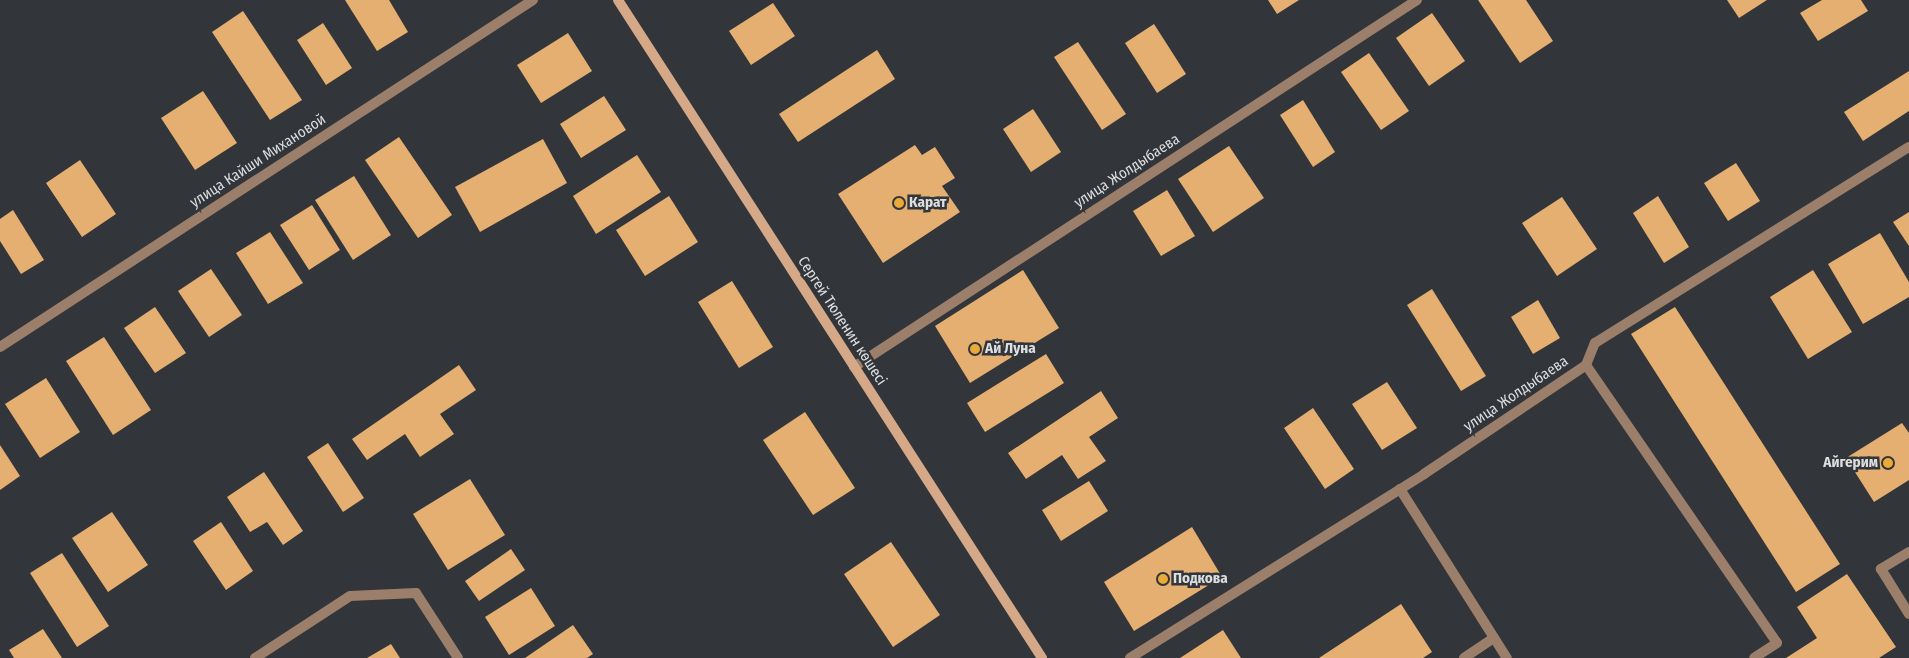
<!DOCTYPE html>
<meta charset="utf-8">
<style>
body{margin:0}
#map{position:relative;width:1909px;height:658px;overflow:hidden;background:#323539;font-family:"Fira Sans Condensed",sans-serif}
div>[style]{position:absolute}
.building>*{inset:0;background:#e5af71}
.service>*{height:10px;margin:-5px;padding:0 5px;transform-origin:5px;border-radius:5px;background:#9b7f6b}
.minor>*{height:10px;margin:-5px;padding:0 5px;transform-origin:5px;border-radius:5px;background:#9b7f6b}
.secondary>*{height:10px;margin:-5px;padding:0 5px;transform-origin:5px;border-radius:5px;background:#d5a888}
.dots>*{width:14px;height:14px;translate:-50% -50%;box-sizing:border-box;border:2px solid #323539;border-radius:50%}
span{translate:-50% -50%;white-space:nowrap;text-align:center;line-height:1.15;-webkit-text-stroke:5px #323539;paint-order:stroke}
.street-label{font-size:15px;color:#dcdee0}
.poi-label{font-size:15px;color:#dcdee0;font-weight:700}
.left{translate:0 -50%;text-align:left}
.right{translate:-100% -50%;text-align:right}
</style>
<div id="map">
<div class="building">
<i style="clip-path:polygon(345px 0,389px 0,408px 32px,377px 51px)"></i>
<i style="clip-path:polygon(1268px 0,1299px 0,1277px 14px)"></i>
<i style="clip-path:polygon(1478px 0,1526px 0,1553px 41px,1520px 63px)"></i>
<i style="clip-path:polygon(1727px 0,1767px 0,1739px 18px)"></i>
<i style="clip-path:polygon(1822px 0,1861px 0,1868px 11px,1818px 41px,1800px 13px)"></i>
<i style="clip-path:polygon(773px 3px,795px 36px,751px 65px,729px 31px)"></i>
<i style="clip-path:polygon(243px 11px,302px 100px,270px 120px,212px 32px)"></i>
<i style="clip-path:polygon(1432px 13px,1465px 61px,1429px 86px,1396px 38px)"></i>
<i style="clip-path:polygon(323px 23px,352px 68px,326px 85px,297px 40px)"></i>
<i style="clip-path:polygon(1154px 24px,1186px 74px,1157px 93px,1125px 43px)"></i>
<i style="clip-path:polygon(568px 33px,592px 71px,541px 103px,517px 65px)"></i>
<i style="clip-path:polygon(1078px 42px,1126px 114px,1102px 130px,1054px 57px)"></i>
<i style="clip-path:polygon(877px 50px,895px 79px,798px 142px,779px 114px)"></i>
<i style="clip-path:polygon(1369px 53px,1409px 111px,1381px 130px,1341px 72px)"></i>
<i style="clip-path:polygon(1909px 71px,1909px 111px,1863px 141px,1844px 112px)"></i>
<i style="clip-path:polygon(203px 91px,237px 143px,195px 170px,161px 118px)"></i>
<i style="clip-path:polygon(604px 96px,626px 130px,581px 158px,560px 124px)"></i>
<i style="clip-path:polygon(1303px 100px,1335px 152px,1313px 167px,1280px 115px)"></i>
<i style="clip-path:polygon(1033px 109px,1061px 152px,1031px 172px,1003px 129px)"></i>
<i style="clip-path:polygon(399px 137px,452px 215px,418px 238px,365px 160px)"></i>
<i style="clip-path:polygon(543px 139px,567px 183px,480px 232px,455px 187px)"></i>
<i style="clip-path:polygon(915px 145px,922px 155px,935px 147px,955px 178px,942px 186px,960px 212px,883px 263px,838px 194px)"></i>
<i style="clip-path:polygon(1229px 146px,1264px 198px,1213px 232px,1178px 179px)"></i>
<i style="clip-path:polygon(637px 155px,661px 192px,596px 234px,573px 196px)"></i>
<i style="clip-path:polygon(80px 160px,116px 214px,82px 237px,46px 183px)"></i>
<i style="clip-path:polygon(1736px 163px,1760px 201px,1728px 221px,1704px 183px)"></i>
<i style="clip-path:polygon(354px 176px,391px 235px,353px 260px,315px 200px)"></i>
<i style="clip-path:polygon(1167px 190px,1195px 236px,1161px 256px,1133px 211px)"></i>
<i style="clip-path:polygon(669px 196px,698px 242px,645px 276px,616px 230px)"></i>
<i style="clip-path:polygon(1658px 196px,1689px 247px,1664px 263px,1633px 213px)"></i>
<i style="clip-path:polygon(1562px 197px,1597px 249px,1557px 276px,1522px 223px)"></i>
<i style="clip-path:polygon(312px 205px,340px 250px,309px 270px,280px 225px)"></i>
<i style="clip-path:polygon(13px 210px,44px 260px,21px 274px,0 241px,0 219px)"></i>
<i style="clip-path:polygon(1909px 212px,1909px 246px,1893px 222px)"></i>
<i style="clip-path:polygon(270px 232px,303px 283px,268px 304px,236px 253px)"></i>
<i style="clip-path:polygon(1880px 233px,1909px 282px,1909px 297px,1863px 324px,1828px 264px)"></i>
<i style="clip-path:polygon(211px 269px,242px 315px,209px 337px,178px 291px)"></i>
<i style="clip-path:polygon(1023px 270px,1059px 328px,970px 383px,935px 326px)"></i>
<i style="clip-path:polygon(1813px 270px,1852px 332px,1808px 359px,1770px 297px)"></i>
<i style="clip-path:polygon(732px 281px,773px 347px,739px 368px,698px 302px)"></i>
<i style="clip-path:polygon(1432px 289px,1486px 376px,1461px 391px,1407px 305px)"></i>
<i style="clip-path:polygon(1538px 300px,1560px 338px,1533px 354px,1511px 317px)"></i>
<i style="clip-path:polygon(155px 307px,186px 353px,155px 373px,124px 328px)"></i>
<i style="clip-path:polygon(1675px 307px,1840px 564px,1796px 592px,1631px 334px)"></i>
<i style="clip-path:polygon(104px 337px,151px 410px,113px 435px,66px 361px)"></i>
<i style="clip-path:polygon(1046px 354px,1064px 383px,985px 432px,967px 403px)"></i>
<i style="clip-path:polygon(459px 365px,476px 390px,440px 414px,454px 434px,420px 457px,405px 434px,367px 460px,352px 439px)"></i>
<i style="clip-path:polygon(46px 378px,80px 432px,40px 458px,5px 404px)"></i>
<i style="clip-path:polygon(1387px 382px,1417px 428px,1382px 450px,1352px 404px)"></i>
<i style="clip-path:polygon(1101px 391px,1118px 418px,1089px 437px,1106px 461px,1078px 479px,1062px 455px,1026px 479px,1008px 453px)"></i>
<i style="clip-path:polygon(1313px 408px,1354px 469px,1325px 489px,1284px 428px)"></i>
<i style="clip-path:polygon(805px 412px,855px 488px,813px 515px,763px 440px)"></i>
<i style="clip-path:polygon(1902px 423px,1909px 433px,1909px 480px,1874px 502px,1846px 458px)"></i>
<i style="clip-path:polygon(328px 443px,364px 498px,343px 512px,307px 457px)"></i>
<i style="clip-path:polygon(0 445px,20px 476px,0 490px)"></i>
<i style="clip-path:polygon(264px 472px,303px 531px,283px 545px,267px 522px,250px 532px,227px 497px)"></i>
<i style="clip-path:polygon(470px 479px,505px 535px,448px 570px,413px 514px)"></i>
<i style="clip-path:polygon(1089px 481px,1108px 511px,1061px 541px,1042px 510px)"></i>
<i style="clip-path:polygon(112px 512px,148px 565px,108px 592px,72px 538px)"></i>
<i style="clip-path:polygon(221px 522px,253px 571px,226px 590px,193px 541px)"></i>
<i style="clip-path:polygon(1192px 527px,1222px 577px,1134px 631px,1104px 582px)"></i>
<i style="clip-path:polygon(891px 542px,940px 615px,893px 647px,844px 574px)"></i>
<i style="clip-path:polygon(511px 549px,525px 570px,479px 601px,465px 581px)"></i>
<i style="clip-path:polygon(62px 553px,109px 626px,77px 647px,30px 573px)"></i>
<i style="clip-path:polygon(1847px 574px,1896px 647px,1879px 658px,1786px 658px,1817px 638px,1797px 607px)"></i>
<i style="clip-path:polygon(531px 588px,555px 626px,509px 655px,485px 617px)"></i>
<i style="clip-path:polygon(1401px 604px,1432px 652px,1423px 658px,1319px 658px)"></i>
<i style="clip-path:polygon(573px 625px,593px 654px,587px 658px,525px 658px)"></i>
<i style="clip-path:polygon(43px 629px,62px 658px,14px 658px,9px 650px)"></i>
<i style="clip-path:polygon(1223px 630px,1241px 658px,1180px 658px)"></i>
<i style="clip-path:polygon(391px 644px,400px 658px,367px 658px)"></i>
</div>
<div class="service">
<i style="left:1586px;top:365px;width:337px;rotate:55.5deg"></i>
<i style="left:1777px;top:643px;width:27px;rotate:147deg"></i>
<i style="left:1400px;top:489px;width:200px;rotate:57.7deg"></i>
<i style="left:1909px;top:552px;width:33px;rotate:149deg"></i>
<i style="left:1881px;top:569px;width:53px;rotate:58.1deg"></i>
<i style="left:1464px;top:658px;width:36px;rotate:-34deg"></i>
</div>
<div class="minor">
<i style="left:0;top:347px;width:636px;rotate:-33.07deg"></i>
<i style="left:854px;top:367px;width:672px;rotate:-33.1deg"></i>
<i style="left:255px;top:658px;width:113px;rotate:-33.1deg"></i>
<i style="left:350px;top:596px;width:66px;rotate:-2.6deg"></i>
<i style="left:416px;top:593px;width:77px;rotate:57.1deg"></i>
<i style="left:1130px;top:658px;width:347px;rotate:-32deg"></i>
<i style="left:1424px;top:474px;width:195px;rotate:-33.9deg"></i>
<i style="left:1586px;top:365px;width:24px;rotate:-68deg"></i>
<i style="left:1595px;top:343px;width:370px;rotate:-32deg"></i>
</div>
<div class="secondary">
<i style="left:618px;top:0;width:783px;rotate:57.2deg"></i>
</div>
<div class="dots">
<i style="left:899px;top:203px;background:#eaaa39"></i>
<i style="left:975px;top:349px;background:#eaaa39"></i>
<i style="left:1888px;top:463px;background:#eaaa39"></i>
<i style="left:1163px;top:579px;background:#eaaa39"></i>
</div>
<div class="street-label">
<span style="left:258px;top:161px;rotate:-33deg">улица Кайши Михановой</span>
<span style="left:1127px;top:171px;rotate:-33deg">улица Жолдыбаева</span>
<span style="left:842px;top:321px;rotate:57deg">Сергей Тюленин көшесі</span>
<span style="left:1516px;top:394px;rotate:-34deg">улица Жолдыбаева</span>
</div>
<div class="poi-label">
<span class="left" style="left:909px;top:203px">Карат</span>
<span class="left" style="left:985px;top:349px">Ай Луна</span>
<span class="right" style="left:1878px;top:463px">Айгерим</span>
<span class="left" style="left:1173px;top:579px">Подкова</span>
</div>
</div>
